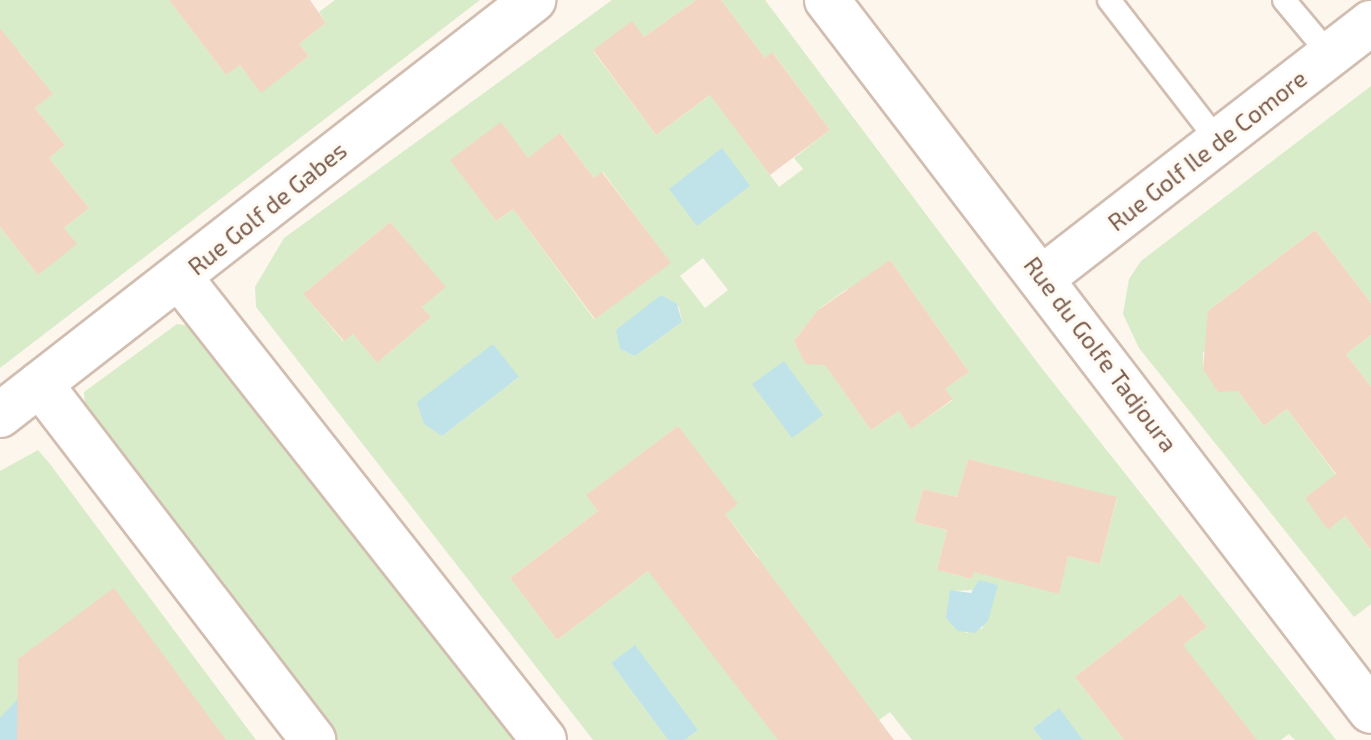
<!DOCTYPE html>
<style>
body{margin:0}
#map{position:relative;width:1371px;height:740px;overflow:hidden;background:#fdf6ec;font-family:"Exo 2",sans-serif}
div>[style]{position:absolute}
.green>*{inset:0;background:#d8ecc9}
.water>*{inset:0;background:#bfe3e8}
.building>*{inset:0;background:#f3d5c3}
.roads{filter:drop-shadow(2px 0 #d1beb0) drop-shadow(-2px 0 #d1beb0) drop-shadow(0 2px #d1beb0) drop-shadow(0 -2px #d1beb0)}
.lane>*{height:22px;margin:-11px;padding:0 11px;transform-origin:11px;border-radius:11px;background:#fff}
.street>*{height:44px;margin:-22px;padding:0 22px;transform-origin:22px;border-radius:22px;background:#fff}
span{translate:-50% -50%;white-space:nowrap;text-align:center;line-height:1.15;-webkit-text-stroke:6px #fffaf3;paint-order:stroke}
.street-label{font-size:24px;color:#7a5c4d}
</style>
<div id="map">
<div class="green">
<i style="clip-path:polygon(0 0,169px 0,226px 75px,240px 65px,261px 92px,309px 56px,299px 44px,326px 23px,319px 12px,335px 0,480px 0,0 368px,0 227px,38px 275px,64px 228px,89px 208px,49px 158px,65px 145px,35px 108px,52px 94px,19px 51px,0 66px)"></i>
<i style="clip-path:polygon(evenodd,612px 0,696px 0,644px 37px,593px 51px,656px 135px,735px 77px,741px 136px,779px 187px,803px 169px,794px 158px,830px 130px,773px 53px,765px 58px,721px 0,765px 0,1040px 366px,1336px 740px,1295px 740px,1289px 734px,1281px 740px,1183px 740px,1183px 645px,1207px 627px,1181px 594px,1075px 677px,1124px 740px,1083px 740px,1058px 709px,1033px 728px,1042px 740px,912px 740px,890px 712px,852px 740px,685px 740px,698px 730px,635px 646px,611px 663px,668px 740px,593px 740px,256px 307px,255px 287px,284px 238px,612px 0,561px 134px,594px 178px,603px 172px,662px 252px,658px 272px,594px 319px,513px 209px,496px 221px,451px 160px,528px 158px,561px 134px,612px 0,390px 222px,445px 287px,422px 307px,431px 317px,377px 363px,353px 334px,343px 341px,303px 294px,390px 222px,612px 0,703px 258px,728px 290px,705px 308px,680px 276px,703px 258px,612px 0,890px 260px,969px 372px,945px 389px,953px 400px,912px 428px,899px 411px,871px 430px,824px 363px,805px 364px,794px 341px,820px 308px,847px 289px,853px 296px,890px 260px,612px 0,661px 295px,679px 307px,682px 322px,635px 356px,620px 349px,620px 335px,661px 295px,612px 0,493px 344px,518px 378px,442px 436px,423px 410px,493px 344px,612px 0,678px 426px,725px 514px,758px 557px,735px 575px,648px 571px,557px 640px,510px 578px,598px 511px,587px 495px,678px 426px,612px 0,968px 459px,1117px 498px,1100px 564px,1068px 556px,1058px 594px,979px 556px,972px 579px,937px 570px,947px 530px,914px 522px,923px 489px,957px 497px,968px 459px,612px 0,975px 590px,983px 628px,966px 633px,950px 591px,975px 590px)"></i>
<i style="clip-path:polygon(1371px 86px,1371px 303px,1315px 230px,1208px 311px,1212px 344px,1203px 353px,1203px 369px,1238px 391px,1264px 426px,1287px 409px,1336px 475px,1305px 498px,1328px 529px,1345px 516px,1371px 550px,1371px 604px,1354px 617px,1139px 348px,1123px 314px,1129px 279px,1141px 261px)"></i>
<i style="clip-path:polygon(177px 324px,197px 327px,514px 740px,337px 740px,85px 407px,84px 392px)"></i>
<i style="clip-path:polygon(1371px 335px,1371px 387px,1346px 354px)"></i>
<i style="clip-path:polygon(38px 450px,50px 464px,256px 740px,80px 740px,0 718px,0 471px)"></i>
</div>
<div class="water">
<i style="clip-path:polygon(722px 148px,750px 186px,697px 226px,669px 189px)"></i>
<i style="clip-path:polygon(661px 295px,677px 304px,682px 322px,635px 356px,620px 349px,616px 330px)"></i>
<i style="clip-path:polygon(493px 344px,519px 377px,442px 436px,424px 424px,417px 402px)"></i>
<i style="clip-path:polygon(784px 361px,823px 415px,792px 438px,752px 384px)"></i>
<i style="clip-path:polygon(979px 580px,998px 585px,988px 621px,975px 633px,958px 631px,946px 618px,950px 590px,971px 593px)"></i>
<i style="clip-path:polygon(635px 645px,698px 730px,685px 740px,668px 740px,611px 663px)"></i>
<i style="clip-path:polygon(25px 691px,64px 740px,0 740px,0 718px)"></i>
<i style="clip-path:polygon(1059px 708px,1083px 740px,1042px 740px,1033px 728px)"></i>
</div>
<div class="building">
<i style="clip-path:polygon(169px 0,310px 0,326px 23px,299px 44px,309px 56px,261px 93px,240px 65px,226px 75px)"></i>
<i style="clip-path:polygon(696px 0,721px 0,765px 58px,772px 52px,830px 130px,770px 175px,710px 95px,656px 135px,593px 50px,632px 21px,644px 37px)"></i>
<i style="clip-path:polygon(0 28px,53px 94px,35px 108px,65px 145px,49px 158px,89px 208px,64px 228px,77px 244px,38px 275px,0 227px)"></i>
<i style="clip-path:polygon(501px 122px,528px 158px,560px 133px,594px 178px,602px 172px,671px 263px,595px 319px,513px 209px,496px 221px,450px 160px)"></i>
<i style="clip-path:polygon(390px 222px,446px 287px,422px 307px,431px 317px,377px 363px,353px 334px,344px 341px,303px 294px)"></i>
<i style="clip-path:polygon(1315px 230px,1371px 303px,1371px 335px,1346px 354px,1371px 387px,1371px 550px,1345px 516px,1328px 530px,1305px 498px,1336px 474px,1287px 409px,1264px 426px,1238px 391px,1218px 392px,1203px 369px,1208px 311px)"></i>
<i style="clip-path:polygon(890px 260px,969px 372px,945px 389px,953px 399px,911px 429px,899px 411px,871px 430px,825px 365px,805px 364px,794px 341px,818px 310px)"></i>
<i style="clip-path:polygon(678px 426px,738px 504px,725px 514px,894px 740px,778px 740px,648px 571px,557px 640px,510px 578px,598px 511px,586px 495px)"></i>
<i style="clip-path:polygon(968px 459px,1117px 497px,1100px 564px,1068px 556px,1059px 594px,974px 572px,972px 579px,937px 570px,947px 530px,914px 522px,923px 489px,957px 497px)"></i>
<i style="clip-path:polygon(114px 588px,226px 740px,17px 740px,18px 659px)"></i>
<i style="clip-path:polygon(1181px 594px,1207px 627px,1183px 645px,1257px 740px,1124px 740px,1075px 677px)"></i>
</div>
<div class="roads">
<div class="lane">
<i style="left:1109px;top:0;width:178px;rotate:52.3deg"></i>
<i style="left:1284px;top:0;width:72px;rotate:50.1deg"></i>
</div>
<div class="street">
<i style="left:827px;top:0;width:895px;rotate:52.58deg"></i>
<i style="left:180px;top:278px;width:588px;rotate:51.77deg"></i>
<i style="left:1042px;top:278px;width:416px;rotate:-37.8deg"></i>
<i style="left:40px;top:384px;width:449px;rotate:52.5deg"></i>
<i style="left:0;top:415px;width:676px;rotate:-37.9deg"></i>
</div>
</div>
<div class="street-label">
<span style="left:1207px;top:150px;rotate:-38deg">Rue Golf Ile de Comore</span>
<span style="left:267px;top:208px;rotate:-39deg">Rue Golf de Gabes</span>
<span style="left:1101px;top:354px;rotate:53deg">Rue du Golfe Tadjoura</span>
</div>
</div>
